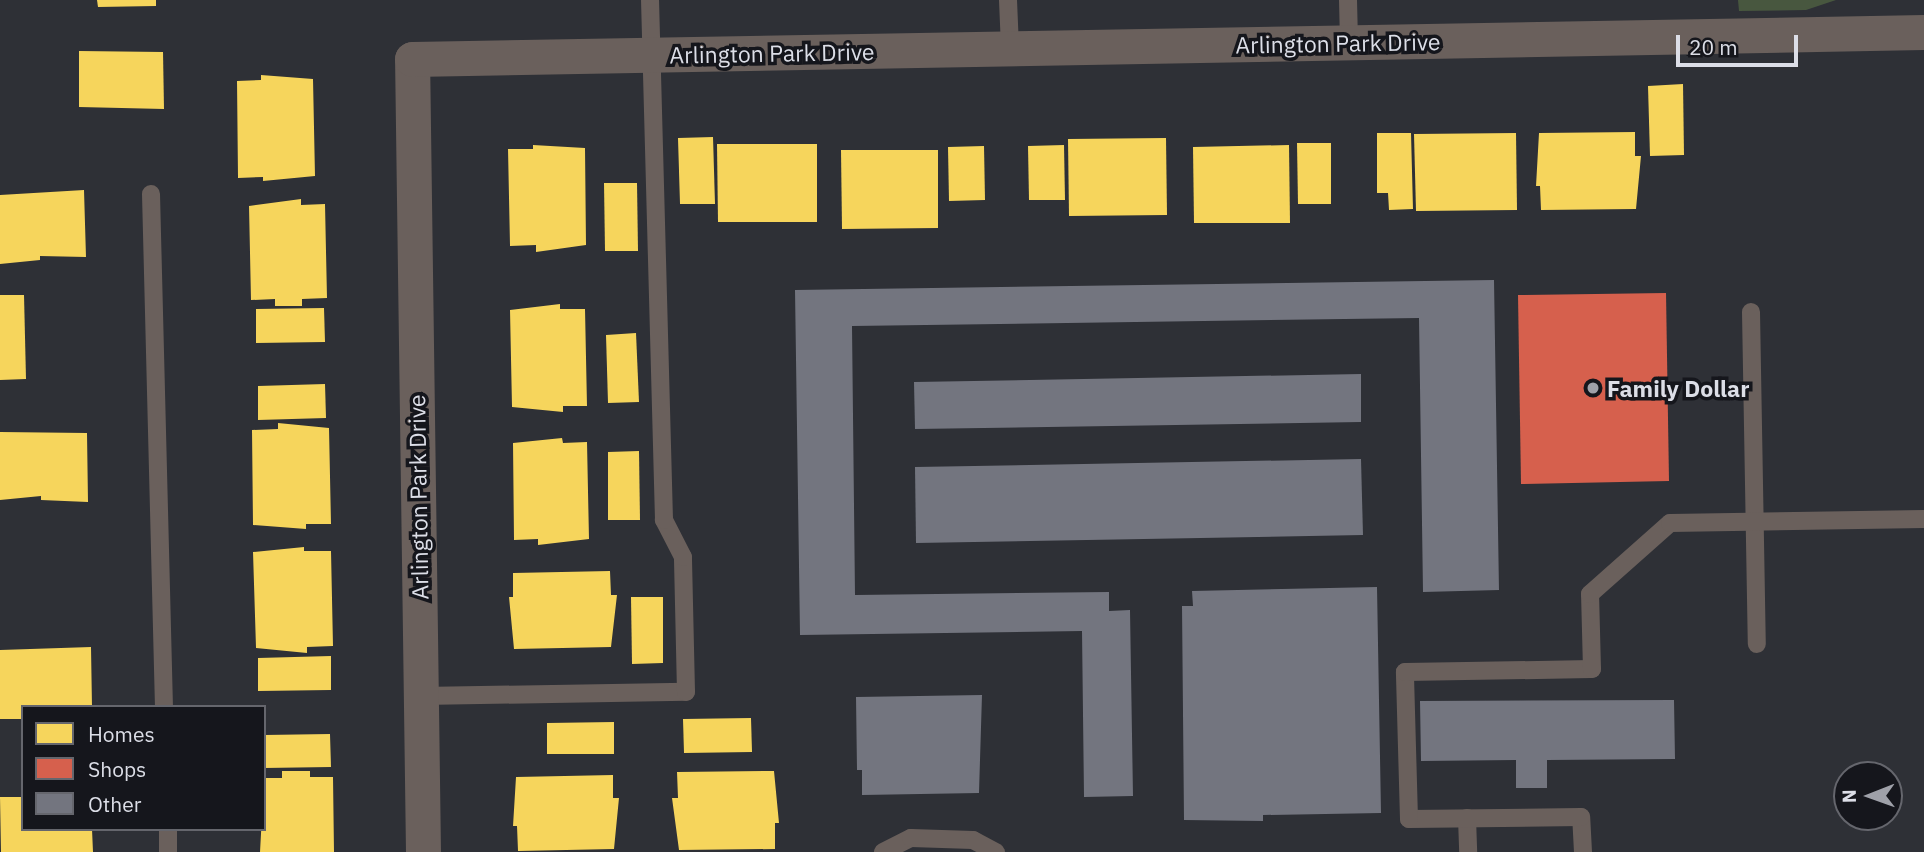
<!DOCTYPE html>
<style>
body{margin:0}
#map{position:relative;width:1924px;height:852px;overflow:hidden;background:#2e3036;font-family:"IBM Plex Sans",sans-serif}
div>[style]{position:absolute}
.green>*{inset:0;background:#48573f}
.homes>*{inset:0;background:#f6d55c}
.shops>*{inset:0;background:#d6604d}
.building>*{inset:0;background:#73757f}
.lane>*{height:18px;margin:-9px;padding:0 9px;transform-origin:9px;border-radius:9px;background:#6a605c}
.street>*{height:35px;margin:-17.5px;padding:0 17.5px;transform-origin:17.5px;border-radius:17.5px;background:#6a605c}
.dots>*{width:19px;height:19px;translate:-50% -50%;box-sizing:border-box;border:4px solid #15161c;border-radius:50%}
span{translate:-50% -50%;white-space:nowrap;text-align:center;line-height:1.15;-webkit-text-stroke:7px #15161c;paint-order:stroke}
.street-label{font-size:23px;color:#dcdee7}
.poi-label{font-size:23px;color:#dcdee7;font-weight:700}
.left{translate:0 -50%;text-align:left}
.legend{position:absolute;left:21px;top:705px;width:245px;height:126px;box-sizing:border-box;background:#15161c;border:2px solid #65666d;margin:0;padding:9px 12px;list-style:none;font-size:21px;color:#dcdee7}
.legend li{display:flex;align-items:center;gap:14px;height:35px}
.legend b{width:35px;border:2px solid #65666d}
.north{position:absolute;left:1833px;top:761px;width:70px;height:70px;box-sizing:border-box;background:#15161c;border:2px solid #65666d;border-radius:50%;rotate:269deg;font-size:19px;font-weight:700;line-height:28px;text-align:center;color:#dcdee7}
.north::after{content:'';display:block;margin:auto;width:24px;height:32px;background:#9fa1a9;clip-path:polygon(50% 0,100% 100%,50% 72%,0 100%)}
.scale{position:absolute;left:1676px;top:35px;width:122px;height:32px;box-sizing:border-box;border:4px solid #dcdee7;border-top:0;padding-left:9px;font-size:21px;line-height:24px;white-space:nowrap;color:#dcdee7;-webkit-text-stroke:5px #15161c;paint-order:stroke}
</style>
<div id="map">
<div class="green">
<i style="clip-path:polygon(1738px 0,1836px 0,1806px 10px,1739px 11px)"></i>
</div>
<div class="homes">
<i style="clip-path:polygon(97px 0,156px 0,156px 6px,98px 7px)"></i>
<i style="clip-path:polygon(79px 51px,163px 52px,164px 109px,79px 107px)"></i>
<i style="clip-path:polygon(261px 75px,313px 79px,315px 176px,263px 181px,263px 177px,238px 178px,237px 81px,261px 80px)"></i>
<i style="clip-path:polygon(1683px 84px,1684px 155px,1650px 156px,1648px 86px)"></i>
<i style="clip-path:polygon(1635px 132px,1635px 156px,1641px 156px,1636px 209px,1541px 210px,1540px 186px,1536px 186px,1539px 133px)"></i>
<i style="clip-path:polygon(1377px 133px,1411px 133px,1413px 209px,1389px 210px,1388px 193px,1377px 193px)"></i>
<i style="clip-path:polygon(1516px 133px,1517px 210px,1416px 211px,1414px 134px)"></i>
<i style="clip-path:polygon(713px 137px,715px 204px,680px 204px,678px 138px)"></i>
<i style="clip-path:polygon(1166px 138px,1167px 215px,1069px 216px,1068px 139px)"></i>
<i style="clip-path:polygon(1297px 143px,1331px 143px,1331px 204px,1298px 204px)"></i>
<i style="clip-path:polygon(717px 144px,817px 144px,817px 222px,718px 222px)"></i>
<i style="clip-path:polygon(533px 145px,585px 148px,586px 245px,536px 252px,536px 245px,510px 246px,508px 149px,533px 149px)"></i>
<i style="clip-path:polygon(1064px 145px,1065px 200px,1029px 200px,1028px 146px)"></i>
<i style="clip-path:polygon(1289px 145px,1290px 223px,1194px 223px,1193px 147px)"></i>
<i style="clip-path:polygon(984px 146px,985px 200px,949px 201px,948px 147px)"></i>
<i style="clip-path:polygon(841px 150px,938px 150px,938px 228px,842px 229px)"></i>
<i style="clip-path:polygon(604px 183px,637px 183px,638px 251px,605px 251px)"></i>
<i style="clip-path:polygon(84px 190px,86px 257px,40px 256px,40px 260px,0 264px,0 195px)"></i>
<i style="clip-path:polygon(301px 199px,301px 205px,325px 204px,327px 298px,302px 299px,302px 306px,275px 306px,275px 299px,251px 300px,249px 206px)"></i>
<i style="clip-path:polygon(0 295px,24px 295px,26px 379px,0 380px)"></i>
<i style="clip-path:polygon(560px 304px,560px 309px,585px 309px,587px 406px,563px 406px,563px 412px,512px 407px,510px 310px)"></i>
<i style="clip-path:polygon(324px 308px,325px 342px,256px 343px,256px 309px)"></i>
<i style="clip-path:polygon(636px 333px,639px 402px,608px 403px,606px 335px)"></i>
<i style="clip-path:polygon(325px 384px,326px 418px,258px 420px,258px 386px)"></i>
<i style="clip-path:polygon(278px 423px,329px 428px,331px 524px,306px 524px,306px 529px,253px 525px,252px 430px,278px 429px)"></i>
<i style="clip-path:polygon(0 432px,87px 433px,88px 502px,41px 500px,41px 496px,0 500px)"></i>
<i style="clip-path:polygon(562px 438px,563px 443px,587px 442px,589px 539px,538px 545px,538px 539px,514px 540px,513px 443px)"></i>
<i style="clip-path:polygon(639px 451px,640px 520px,608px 520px,608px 452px)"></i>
<i style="clip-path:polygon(304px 547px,304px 551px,331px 551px,333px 646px,307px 647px,307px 653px,256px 648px,253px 552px)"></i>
<i style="clip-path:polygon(610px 571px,611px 595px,617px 595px,611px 647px,514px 649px,509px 597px,513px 597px,513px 573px)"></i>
<i style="clip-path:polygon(631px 597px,663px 597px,663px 663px,632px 664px)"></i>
<i style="clip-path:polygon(91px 647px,92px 707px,23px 707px,23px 719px,0 719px,0 650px)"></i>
<i style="clip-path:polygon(331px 656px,331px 690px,258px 691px,258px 658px)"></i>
<i style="clip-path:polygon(751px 718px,752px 752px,684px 753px,683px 719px)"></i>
<i style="clip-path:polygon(614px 722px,614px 754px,547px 754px,547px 723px)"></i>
<i style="clip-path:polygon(330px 734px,331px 767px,264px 768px,264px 735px)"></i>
<i style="clip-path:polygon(282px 771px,310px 771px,310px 777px,333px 777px,334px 852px,260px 852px,264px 778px,282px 778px)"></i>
<i style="clip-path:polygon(774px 771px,779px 823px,775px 823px,775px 849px,679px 850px,672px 798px,678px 798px,677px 772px)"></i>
<i style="clip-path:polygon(613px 775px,613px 798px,619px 798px,614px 849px,518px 851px,517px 826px,513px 826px,516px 777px)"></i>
<i style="clip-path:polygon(0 797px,23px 797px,23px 829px,92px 829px,93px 852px,1px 852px)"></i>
</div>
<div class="shops">
<i style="clip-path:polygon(1666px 293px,1669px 481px,1521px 484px,1518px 295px)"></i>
</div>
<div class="building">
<i style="clip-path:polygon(1494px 280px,1499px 590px,1423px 592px,1419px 318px,852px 326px,855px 595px,1109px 592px,1109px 611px,1130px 610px,1133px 796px,1084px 797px,1082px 631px,800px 635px,795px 290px)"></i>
<i style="clip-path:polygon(1361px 374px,1361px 422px,915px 429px,914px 382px)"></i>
<i style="clip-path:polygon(1361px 459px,1363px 535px,916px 543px,915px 467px)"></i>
<i style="clip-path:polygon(1377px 587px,1381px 813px,1263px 815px,1263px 821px,1184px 820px,1182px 606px,1193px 606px,1192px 591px)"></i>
<i style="clip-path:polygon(982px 695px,979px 793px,862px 795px,862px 770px,857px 770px,856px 697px)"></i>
<i style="clip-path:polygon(1674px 700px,1675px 759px,1547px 760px,1547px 788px,1516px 788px,1516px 760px,1421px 761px,1420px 701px)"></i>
</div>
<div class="lane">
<i style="left:1008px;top:0;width:48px;rotate:87.6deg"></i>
<i style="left:1348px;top:0;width:42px;rotate:88.6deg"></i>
<i style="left:151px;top:194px;width:513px;rotate:88.55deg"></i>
<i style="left:1751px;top:312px;width:332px;rotate:89deg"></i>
<i style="left:421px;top:696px;width:265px;rotate:-0.9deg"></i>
<i style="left:686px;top:692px;width:135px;rotate:-91.3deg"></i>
<i style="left:683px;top:557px;width:42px;rotate:-117.2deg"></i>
<i style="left:664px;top:520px;width:520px;rotate:-91.54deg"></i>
<i style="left:1467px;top:818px;width:34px;rotate:88deg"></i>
<i style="left:168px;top:829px;width:23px;rotate:90deg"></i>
<i style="left:883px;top:852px;width:31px;rotate:-27deg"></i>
<i style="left:911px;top:838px;width:62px;rotate:1.8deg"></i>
<i style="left:973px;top:840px;width:26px;rotate:28deg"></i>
<i style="left:1583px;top:852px;width:35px;rotate:-93deg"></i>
<i style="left:1581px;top:817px;width:172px;rotate:179.3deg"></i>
<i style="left:1409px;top:819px;width:147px;rotate:-91.6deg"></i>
<i style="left:1405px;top:672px;width:187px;rotate:-0.9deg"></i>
<i style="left:1592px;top:669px;width:75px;rotate:-91.5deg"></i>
<i style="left:1590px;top:594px;width:107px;rotate:-41.6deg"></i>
<i style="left:1670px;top:523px;width:254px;rotate:-0.9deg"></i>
</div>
<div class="street">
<i style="left:423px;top:852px;width:793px;rotate:-90.79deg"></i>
<i style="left:412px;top:59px;width:1512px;rotate:-1.02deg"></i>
</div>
<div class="dots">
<i style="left:1593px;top:388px;background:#9fa1a9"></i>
</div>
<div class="street-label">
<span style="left:1338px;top:43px;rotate:-1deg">Arlington Park Drive</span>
<span style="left:772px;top:53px;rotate:-1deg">Arlington Park Drive</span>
<span style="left:418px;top:497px;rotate:-91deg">Arlington Park Drive</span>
</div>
<div class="poi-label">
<span class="left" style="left:1607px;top:388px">Family Dollar</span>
</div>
<ul class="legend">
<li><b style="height:19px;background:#f6d55c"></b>Homes</li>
<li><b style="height:19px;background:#d6604d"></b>Shops</li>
<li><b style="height:19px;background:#73757f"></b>Other</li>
</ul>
<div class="north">N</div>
<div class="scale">20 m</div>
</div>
